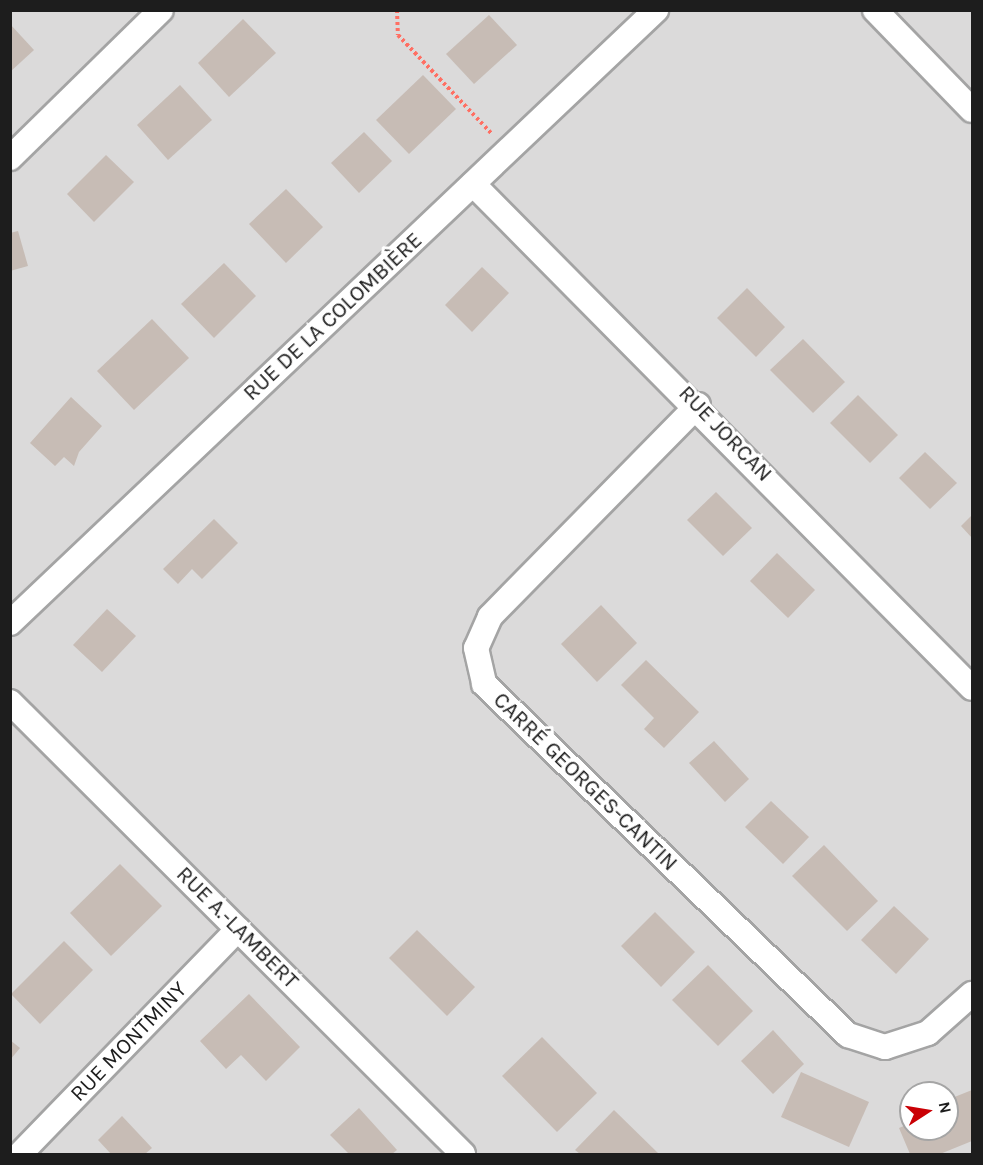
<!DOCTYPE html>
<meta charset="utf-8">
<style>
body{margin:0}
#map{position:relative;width:983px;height:1165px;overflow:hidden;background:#efeae2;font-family:Karla,sans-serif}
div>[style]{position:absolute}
.residential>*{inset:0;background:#dbdada}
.building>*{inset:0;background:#c7bcb5}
.path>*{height:4px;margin-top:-2px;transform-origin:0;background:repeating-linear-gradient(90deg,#ff6f63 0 3px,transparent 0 6px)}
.roads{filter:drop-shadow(2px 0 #a4a4a4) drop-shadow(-2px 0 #a4a4a4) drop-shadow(0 2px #a4a4a4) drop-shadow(0 -2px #a4a4a4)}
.minor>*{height:24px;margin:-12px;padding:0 12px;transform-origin:12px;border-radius:12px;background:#fff}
span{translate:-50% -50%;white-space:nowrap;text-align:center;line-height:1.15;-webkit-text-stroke:6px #fff;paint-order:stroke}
.street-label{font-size:22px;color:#1d1d1d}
.frame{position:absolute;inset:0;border:12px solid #1d1d1d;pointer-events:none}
.north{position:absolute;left:899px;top:1081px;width:60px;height:60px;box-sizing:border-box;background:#fff;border:2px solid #a5a5a5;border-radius:50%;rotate:78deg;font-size:16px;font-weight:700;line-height:24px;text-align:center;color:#1d1d1d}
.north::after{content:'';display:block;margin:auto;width:21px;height:27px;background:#ca0005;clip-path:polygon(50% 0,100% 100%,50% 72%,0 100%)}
</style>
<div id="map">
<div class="residential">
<i style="clip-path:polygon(evenodd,10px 11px,972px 11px,972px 1154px,11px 1154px,10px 11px,911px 1093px,947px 1093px,947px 1129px,911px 1129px,911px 1093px)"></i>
</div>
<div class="building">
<i style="clip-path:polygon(489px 15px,517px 45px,474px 84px,446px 54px)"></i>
<i style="clip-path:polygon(243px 19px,276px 53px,229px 97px,198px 63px)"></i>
<i style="clip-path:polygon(10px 24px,34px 50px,10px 72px)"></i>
<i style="clip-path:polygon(423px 75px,456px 109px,409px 154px,376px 120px)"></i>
<i style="clip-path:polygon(180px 85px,212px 120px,168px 160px,137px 125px)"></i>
<i style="clip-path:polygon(364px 132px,392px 161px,359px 193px,331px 163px)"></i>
<i style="clip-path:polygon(106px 155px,134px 182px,94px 222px,67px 194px)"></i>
<i style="clip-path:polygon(286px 189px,323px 227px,286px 263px,249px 224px)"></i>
<i style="clip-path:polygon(18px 231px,28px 266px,10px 271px,10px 233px)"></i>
<i style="clip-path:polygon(224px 263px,256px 296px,214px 338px,181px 304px)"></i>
<i style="clip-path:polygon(482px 267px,509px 293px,472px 332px,445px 305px)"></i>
<i style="clip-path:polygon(747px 288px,785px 327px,756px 357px,717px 318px)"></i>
<i style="clip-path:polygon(152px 319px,189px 358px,134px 410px,97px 371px)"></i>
<i style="clip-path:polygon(803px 339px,845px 382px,813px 413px,770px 370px)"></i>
<i style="clip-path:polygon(858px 395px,898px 435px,870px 463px,830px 423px)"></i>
<i style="clip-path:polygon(71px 397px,102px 426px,79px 452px,74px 466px,64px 457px,55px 466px,30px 443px)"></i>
<i style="clip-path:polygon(925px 452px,957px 483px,930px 509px,899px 478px)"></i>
<i style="clip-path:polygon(716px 492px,752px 528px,723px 556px,687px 520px)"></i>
<i style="clip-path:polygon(972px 515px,972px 538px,961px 526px)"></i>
<i style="clip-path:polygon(214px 519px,238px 543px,202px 579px,192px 569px,178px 584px,163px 569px)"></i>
<i style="clip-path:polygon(777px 553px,815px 590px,788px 618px,750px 581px)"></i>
<i style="clip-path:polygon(601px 605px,637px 643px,597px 682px,561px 644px)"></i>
<i style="clip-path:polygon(107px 609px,136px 636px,102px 672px,73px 645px)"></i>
<i style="clip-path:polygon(646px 660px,699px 712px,664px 748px,644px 729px,654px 718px,621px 685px)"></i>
<i style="clip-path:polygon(714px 741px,749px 779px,725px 802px,689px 763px)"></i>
<i style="clip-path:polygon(771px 801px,809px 837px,783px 864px,745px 827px)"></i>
<i style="clip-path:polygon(824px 845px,878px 901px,847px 931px,792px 876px)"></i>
<i style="clip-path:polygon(120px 864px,162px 906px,111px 956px,70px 913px)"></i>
<i style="clip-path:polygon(894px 906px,929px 939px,896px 974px,861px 940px)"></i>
<i style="clip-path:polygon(655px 912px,695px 952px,661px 987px,621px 946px)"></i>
<i style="clip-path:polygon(417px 930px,475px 987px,447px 1016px,389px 958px)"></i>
<i style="clip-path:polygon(64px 941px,93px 970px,40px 1024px,11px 994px)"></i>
<i style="clip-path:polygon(708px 965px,753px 1011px,718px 1046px,672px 1000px)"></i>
<i style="clip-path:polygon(249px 994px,300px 1047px,266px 1081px,241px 1055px,226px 1069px,200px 1041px)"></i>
<i style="clip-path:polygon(773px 1030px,804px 1064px,773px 1094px,741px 1061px)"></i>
<i style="clip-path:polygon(542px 1037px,597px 1093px,557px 1132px,502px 1076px)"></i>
<i style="clip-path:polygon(10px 1040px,20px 1048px,10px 1060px)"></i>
<i style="clip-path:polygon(801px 1072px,869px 1102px,849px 1147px,781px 1117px)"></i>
<i style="clip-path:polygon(972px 1090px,972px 1141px,940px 1154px,910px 1154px,899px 1128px,911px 1123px,911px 1129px,947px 1129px,947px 1100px)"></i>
<i style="clip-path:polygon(359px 1108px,397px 1150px,392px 1154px,349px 1154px,330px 1135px)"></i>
<i style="clip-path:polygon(614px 1110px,659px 1154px,580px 1154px,575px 1150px)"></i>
<i style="clip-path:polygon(122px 1116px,152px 1148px,145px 1154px,111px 1154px,98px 1140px)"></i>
</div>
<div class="path">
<i style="left:397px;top:10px;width:25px;rotate:88deg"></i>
<i style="left:398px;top:35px;width:135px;rotate:46.5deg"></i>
</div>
<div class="roads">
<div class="minor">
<i style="left:875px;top:10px;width:139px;rotate:45.9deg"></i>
<i style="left:10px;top:158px;width:211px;rotate:-44.4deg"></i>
<i style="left:473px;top:184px;width:709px;rotate:45.29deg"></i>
<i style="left:698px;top:405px;width:297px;rotate:134.5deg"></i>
<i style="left:490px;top:617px;width:34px;rotate:114deg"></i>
<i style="left:476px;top:648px;width:37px;rotate:77deg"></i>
<i style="left:484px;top:684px;width:506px;rotate:43.96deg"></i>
<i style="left:848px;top:1035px;width:39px;rotate:18deg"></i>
<i style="left:885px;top:1047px;width:45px;rotate:-18deg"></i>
<i style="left:928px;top:1033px;width:59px;rotate:-41.6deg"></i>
<i style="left:10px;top:623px;width:891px;rotate:-43.5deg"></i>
<i style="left:10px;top:702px;width:640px;rotate:44.94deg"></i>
<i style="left:20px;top:1154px;width:313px;rotate:-45.9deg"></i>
</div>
</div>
<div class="street-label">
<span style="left:333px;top:317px;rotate:-43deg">RUE DE LA COLOMBIÈRE</span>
<span style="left:725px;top:434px;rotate:46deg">RUE JORCAN</span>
<span style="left:585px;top:782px;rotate:44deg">CARRÉ GEORGES-CANTIN</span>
<span style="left:237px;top:928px;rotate:45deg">RUE A.-LAMBERT</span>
<span style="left:129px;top:1042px;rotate:-46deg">RUE MONTMINY</span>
</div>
<div class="frame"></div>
<div class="north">N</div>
</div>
